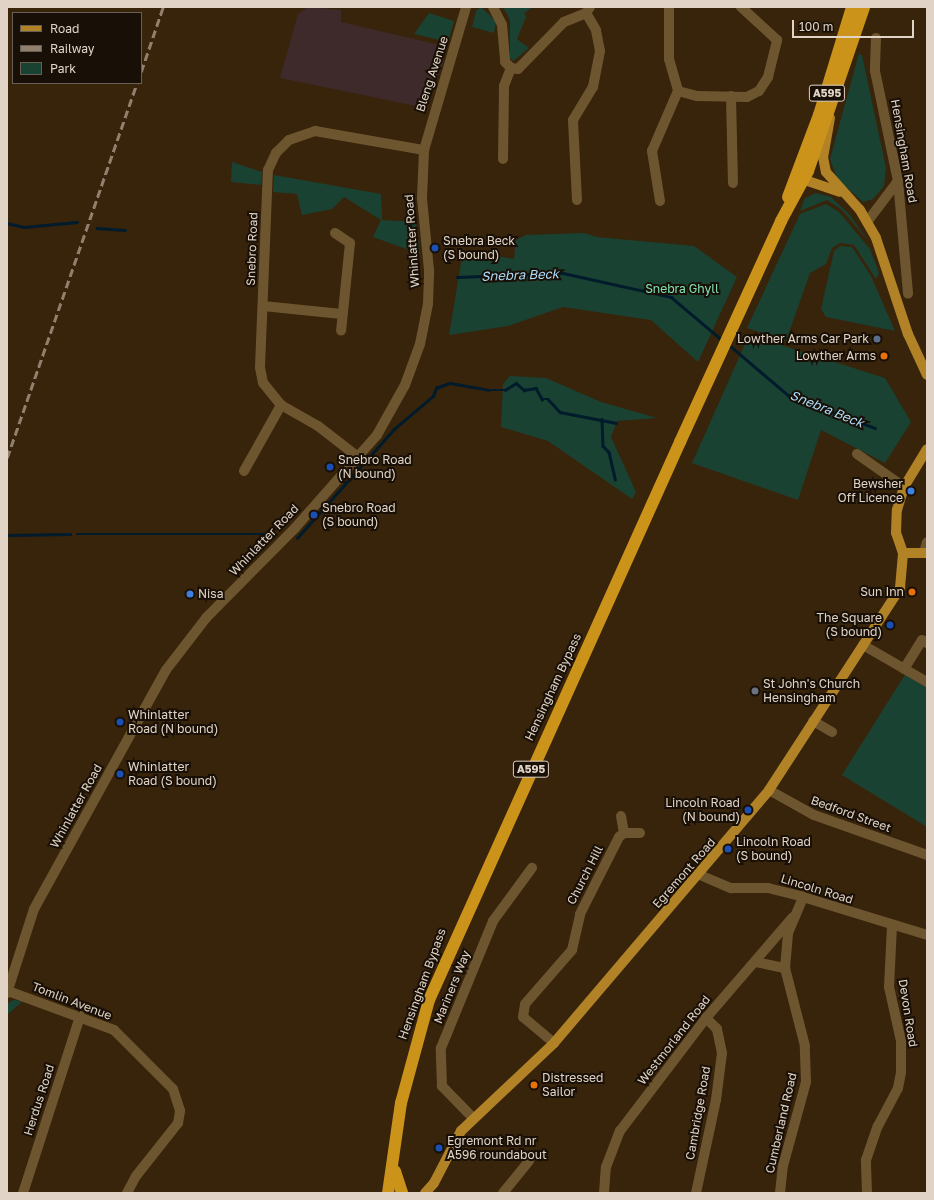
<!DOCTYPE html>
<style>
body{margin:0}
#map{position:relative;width:934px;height:1200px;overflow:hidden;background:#38230b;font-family:"Golos Text",sans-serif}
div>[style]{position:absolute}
.education>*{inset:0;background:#3e2a2b}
.green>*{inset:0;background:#1a4232}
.stream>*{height:2.5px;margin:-1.25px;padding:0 1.25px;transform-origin:1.25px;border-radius:1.25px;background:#001b2b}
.minor>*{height:10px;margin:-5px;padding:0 5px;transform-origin:5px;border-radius:5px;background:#6d562f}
.major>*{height:10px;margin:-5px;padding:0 5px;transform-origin:5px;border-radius:5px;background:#b18226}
.highway>*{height:12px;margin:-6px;padding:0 6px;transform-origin:6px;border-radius:6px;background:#cb9319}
.rail>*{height:2.5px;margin-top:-1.25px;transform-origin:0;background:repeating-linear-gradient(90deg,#91806d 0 8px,transparent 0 12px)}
.dots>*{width:11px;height:11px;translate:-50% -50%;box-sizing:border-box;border:2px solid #180f06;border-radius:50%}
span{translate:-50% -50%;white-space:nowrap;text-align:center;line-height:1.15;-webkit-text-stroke:4px #180f06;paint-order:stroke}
.shield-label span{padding:1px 3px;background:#180f06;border:1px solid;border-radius:3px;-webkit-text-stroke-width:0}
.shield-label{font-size:11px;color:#e1d4c6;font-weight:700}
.street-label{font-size:12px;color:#e1d4c6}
.poi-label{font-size:12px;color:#e1d4c6}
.left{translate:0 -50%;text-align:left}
.right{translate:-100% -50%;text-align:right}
.park-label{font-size:12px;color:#81e1b7}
.water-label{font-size:13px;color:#abdcfa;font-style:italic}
.frame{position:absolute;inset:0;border:8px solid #e1d4c6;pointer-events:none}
.legend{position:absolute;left:12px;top:12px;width:130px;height:72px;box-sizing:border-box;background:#180f06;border:1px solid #685e53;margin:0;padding:5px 7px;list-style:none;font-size:12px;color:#e1d4c6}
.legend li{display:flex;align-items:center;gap:8px;height:20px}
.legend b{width:20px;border:1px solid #685e53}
.scale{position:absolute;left:792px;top:20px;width:122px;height:18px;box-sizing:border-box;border:2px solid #e1d4c6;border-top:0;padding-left:5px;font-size:12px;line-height:14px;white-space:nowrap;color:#e1d4c6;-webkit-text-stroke:3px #180f06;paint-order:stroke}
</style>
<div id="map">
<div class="education">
<i style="clip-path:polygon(308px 7px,341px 10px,341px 22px,444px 46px,444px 61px,426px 108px,280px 78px,298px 14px)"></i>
</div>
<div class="green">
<i style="clip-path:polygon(481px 7px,496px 21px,494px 33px,472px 27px,476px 11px)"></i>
<i style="clip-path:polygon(503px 7px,533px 7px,524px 13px,526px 17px,517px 39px,529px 48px,513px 61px,510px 58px,510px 20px)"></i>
<i style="clip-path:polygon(429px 13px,454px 21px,448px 42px,414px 34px)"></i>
<i style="clip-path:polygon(859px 53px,862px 55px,886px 168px,884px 186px,873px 199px,863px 202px,837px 179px,830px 159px)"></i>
<i style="clip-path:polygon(232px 162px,262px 172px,261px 185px,231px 182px)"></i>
<i style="clip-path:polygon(274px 175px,381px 194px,382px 220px,416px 222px,420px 254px,373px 237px,381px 220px,344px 197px,332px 209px,302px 215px,297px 194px,273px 192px)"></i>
<i style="clip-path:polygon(816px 193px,831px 197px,849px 214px,870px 243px,842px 210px,827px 200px,800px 211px,805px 198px)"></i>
<i style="clip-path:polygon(826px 204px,839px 212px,870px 249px,879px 273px,876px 279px,854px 245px,840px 243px,832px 248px,826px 264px,810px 273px,786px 341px,747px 328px,800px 214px)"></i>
<i style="clip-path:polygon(584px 233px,597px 237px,694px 246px,737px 277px,698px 362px,651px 320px,563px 307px,508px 326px,449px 335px,463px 251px,514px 259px,516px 240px,526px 235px)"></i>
<i style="clip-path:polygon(840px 246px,852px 247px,871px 276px,895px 331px,826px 317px,821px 309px,834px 251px)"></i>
<i style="clip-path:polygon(749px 335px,885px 378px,911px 422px,885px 463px,821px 430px,798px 500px,692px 463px)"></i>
<i style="clip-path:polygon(510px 376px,546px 378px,601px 402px,657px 418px,617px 421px,611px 437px,636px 492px,632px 499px,548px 441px,501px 427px,503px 384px)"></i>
<i style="clip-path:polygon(906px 673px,927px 686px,927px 827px,842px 775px)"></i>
<i style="clip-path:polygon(13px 1000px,23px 1001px,7px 1015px,7px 1004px)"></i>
</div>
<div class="stream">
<i style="left:7px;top:223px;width:17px;rotate:13deg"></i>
<i style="left:24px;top:227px;width:53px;rotate:-5.4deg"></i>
<i style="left:97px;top:228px;width:28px;rotate:4deg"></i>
<i style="left:457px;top:277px;width:106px;rotate:-2.2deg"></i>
<i style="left:563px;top:273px;width:111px;rotate:12.5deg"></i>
<i style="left:671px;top:297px;width:67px;rotate:40.1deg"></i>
<i style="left:728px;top:344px;width:79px;rotate:40.4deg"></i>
<i style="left:788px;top:395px;width:93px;rotate:20.8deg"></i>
<i style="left:602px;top:419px;width:27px;rotate:88deg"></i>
<i style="left:603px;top:446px;width:8px;rotate:45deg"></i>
<i style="left:609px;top:452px;width:28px;rotate:77deg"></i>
<i style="left:77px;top:534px;width:193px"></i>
<i style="left:7px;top:535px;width:63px;rotate:-0.9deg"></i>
<i style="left:297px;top:538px;width:146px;rotate:-48.3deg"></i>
<i style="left:394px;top:429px;width:51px;rotate:-40.2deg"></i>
<i style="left:433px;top:396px;width:9px;rotate:-69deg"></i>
<i style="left:436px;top:388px;width:15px;rotate:-20deg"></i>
<i style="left:450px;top:383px;width:39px;rotate:10deg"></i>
<i style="left:488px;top:390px;width:17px"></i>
<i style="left:505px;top:390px;width:13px;rotate:-32deg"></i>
<i style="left:516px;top:383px;width:11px;rotate:41deg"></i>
<i style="left:524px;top:390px;width:12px;rotate:-9deg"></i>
<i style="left:536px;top:388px;width:13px;rotate:61deg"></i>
<i style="left:542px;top:399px;width:6px"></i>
<i style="left:548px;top:399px;width:18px;rotate:47deg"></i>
<i style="left:560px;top:412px;width:57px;rotate:11.1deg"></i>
</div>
<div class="minor">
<i style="left:493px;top:7px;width:20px;rotate:63deg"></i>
<i style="left:502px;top:25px;width:37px;rotate:85deg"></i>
<i style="left:505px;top:62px;width:8px;rotate:45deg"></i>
<i style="left:511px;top:68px;width:7px;rotate:8deg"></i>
<i style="left:518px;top:69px;width:66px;rotate:-45.6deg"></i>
<i style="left:564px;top:22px;width:24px;rotate:-22deg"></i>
<i style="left:586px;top:13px;width:7px;rotate:-56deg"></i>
<i style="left:669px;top:7px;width:52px;rotate:90deg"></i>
<i style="left:669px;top:59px;width:33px;rotate:74deg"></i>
<i style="left:678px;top:91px;width:20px;rotate:15deg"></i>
<i style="left:697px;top:96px;width:50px;rotate:1.1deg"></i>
<i style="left:747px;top:97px;width:13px;rotate:-27deg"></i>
<i style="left:759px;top:91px;width:17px;rotate:-57deg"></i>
<i style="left:768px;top:77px;width:38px;rotate:-76deg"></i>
<i style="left:777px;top:40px;width:49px;rotate:-137.5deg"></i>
<i style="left:876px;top:38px;width:33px;rotate:92deg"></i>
<i style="left:875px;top:71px;width:112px;rotate:78.2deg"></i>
<i style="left:898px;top:181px;width:113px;rotate:84.9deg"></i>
<i style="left:731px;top:96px;width:87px;rotate:88.7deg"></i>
<i style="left:503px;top:159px;width:73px;rotate:-89.2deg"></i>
<i style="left:504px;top:86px;width:19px;rotate:-69deg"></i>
<i style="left:577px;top:200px;width:80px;rotate:-92.9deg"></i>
<i style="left:573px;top:120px;width:39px;rotate:-59deg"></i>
<i style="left:593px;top:87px;width:37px;rotate:-79deg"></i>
<i style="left:600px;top:51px;width:21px;rotate:-101deg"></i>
<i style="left:596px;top:30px;width:20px;rotate:-120deg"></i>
<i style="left:660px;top:201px;width:51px;rotate:-99.1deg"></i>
<i style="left:652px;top:151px;width:65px;rotate:-66.6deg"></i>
<i style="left:867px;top:222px;width:51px;rotate:-52.9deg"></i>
<i style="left:335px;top:233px;width:18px;rotate:34deg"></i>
<i style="left:350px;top:243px;width:88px;rotate:95.8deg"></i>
<i style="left:263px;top:306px;width:79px;rotate:5.8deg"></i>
<i style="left:857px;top:454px;width:57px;rotate:35.1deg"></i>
<i style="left:358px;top:457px;width:51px;rotate:-142.2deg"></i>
<i style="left:318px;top:426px;width:43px;rotate:-150.4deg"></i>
<i style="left:281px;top:405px;width:28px;rotate:-129deg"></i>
<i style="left:263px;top:383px;width:16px;rotate:-101deg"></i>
<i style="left:260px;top:367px;width:197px;rotate:-87.7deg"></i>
<i style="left:268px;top:170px;width:19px;rotate:-65deg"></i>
<i style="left:276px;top:153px;width:18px;rotate:-45deg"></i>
<i style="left:289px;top:140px;width:28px;rotate:-19deg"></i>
<i style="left:315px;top:131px;width:111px;rotate:9.9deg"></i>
<i style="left:244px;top:471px;width:76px;rotate:-60.7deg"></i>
<i style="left:924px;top:553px;width:11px;rotate:-75deg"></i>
<i style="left:863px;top:645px;width:74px;rotate:30deg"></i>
<i style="left:904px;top:669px;width:34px;rotate:-58deg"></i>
<i style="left:922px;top:640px;width:6px;rotate:31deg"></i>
<i style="left:813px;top:721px;width:22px;rotate:30deg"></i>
<i style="left:769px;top:790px;width:51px;rotate:29.1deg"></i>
<i style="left:814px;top:815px;width:120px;rotate:19.5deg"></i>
<i style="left:621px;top:816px;width:17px;rotate:80deg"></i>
<i style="left:700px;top:875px;width:34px;rotate:23deg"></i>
<i style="left:731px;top:888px;width:37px"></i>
<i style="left:768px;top:888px;width:36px;rotate:14deg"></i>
<i style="left:803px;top:897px;width:130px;rotate:17deg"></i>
<i style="left:756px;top:962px;width:30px;rotate:12deg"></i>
<i style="left:8px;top:991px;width:113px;rotate:20.2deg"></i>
<i style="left:114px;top:1030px;width:83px;rotate:45deg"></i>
<i style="left:173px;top:1089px;width:23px;rotate:72deg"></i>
<i style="left:180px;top:1111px;width:12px;rotate:99deg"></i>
<i style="left:178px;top:1123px;width:68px;rotate:128.4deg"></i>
<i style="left:136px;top:1176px;width:19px;rotate:118deg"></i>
<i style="left:7px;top:993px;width:88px;rotate:-72.2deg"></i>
<i style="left:34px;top:909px;width:273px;rotate:-61.1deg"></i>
<i style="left:166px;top:670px;width:66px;rotate:-52.4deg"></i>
<i style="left:206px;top:618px;width:127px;rotate:-45.3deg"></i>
<i style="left:295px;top:528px;width:124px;rotate:-48.6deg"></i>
<i style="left:377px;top:435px;width:57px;rotate:-60.8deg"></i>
<i style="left:405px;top:385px;width:44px;rotate:-69.9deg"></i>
<i style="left:420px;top:344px;width:41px;rotate:-78.7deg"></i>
<i style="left:428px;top:304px;width:34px;rotate:-88deg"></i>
<i style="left:429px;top:270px;width:72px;rotate:-95.6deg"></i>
<i style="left:422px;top:198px;width:48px;rotate:-87.6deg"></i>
<i style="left:424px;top:150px;width:149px;rotate:-73.6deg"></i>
<i style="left:554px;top:1043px;width:40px;rotate:-140deg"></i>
<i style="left:523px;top:1017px;width:13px;rotate:-81deg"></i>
<i style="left:525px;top:1004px;width:72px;rotate:-49deg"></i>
<i style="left:572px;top:950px;width:37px;rotate:-77deg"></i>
<i style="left:580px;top:914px;width:86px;rotate:-63.1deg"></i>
<i style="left:619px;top:837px;width:6px;rotate:-39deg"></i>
<i style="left:624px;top:833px;width:16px"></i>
<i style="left:473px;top:1118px;width:45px;rotate:-134.1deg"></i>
<i style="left:442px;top:1086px;width:38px;rotate:-92deg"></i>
<i style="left:441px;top:1048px;width:137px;rotate:-67.7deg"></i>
<i style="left:493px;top:921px;width:66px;rotate:-53.7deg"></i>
<i style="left:23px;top:1193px;width:186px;rotate:-72.1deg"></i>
<i style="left:503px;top:1193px;width:41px;rotate:-50.9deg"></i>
<i style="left:604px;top:1193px;width:26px;rotate:-86deg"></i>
<i style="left:606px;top:1167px;width:39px;rotate:-69deg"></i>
<i style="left:620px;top:1131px;width:142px;rotate:-52.7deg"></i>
<i style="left:706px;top:1018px;width:133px;rotate:-49.3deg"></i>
<i style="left:696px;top:1193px;width:95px;rotate:-77.9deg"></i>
<i style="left:716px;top:1100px;width:47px;rotate:-82.7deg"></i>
<i style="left:722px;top:1053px;width:25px;rotate:-102deg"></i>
<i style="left:717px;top:1029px;width:16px;rotate:-135deg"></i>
<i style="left:780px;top:1193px;width:27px;rotate:-84deg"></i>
<i style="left:783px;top:1166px;width:87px;rotate:-74.7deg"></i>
<i style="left:806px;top:1082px;width:36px;rotate:-92deg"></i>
<i style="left:805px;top:1046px;width:81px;rotate:-104.4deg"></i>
<i style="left:785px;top:968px;width:35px;rotate:-85deg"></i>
<i style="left:788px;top:933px;width:39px;rotate:-67deg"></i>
<i style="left:867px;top:1193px;width:33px;rotate:-92deg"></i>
<i style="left:866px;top:1160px;width:36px;rotate:-71deg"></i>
<i style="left:878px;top:1126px;width:43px;rotate:-62.2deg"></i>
<i style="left:898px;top:1088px;width:16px;rotate:-79deg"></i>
<i style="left:901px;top:1072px;width:31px;rotate:-90deg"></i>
<i style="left:901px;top:1041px;width:55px;rotate:-102.5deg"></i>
<i style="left:889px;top:987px;width:61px;rotate:-87.2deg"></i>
</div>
<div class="major">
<i style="left:830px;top:118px;width:40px;rotate:100deg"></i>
<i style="left:823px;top:157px;width:15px;rotate:79deg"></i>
<i style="left:826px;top:172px;width:51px;rotate:48.2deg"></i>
<i style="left:860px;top:210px;width:32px;rotate:60deg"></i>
<i style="left:876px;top:238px;width:101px;rotate:71.6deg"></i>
<i style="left:908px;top:334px;width:45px;rotate:65.1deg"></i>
<i style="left:796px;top:177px;width:46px;rotate:18.8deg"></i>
<i style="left:903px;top:553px;width:24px"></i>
<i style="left:425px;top:1193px;width:13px;rotate:-48deg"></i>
<i style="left:434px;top:1183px;width:59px;rotate:-62.6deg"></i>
<i style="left:461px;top:1131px;width:128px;rotate:-43.4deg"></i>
<i style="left:554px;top:1043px;width:332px;rotate:-49.6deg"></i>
<i style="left:769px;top:790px;width:241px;rotate:-57deg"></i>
<i style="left:900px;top:588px;width:35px;rotate:-85deg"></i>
<i style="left:903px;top:553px;width:21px;rotate:-109deg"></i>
<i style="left:896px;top:533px;width:23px;rotate:-88deg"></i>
<i style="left:897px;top:510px;width:24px;rotate:-73deg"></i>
<i style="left:904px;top:487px;width:44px;rotate:-58.8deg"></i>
</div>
<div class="highway">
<i style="left:788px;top:197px;width:88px;rotate:-69.3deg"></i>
<i style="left:819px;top:115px;width:113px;rotate:-73deg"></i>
<i style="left:395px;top:1171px;width:23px;rotate:72deg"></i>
<i style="left:388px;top:1193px;width:91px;rotate:-81.8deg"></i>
<i style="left:401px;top:1103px;width:107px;rotate:-74.8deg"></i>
<i style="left:429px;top:1000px;width:612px;rotate:-65.78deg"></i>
<i style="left:680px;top:442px;width:243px;rotate:-65.4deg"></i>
<i style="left:781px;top:221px;width:57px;rotate:-61.6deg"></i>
<i style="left:808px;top:171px;width:173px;rotate:-71.1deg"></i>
</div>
<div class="rail">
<i style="left:141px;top:72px;width:69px;rotate:-71.3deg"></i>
<i style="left:7px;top:458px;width:397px;rotate:-70.9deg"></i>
</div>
<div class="dots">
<i style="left:435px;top:248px;background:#1a4fb4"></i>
<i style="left:877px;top:339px;background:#5c6f8a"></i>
<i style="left:884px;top:356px;background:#e8710a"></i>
<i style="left:330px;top:467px;background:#1a4fb4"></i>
<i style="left:911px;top:491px;background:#3f7fe0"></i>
<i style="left:314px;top:515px;background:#1a4fb4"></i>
<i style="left:912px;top:592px;background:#e8710a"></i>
<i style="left:190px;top:594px;background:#3f7fe0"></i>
<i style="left:890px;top:625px;background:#1a4fb4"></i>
<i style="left:755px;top:691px;background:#6b7280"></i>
<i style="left:120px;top:722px;background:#1a4fb4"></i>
<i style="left:120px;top:774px;background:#1a4fb4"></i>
<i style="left:748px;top:810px;background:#1a4fb4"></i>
<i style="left:728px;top:849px;background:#1a4fb4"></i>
<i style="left:534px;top:1085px;background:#e8710a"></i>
<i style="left:439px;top:1148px;background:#1a4fb4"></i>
</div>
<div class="shield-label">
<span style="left:827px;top:93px">A595</span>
<span style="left:531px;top:769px">A595</span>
</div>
<div class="street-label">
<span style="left:432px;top:74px;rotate:-72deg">Bleng Avenue</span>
<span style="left:904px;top:151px;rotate:80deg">Hensingham Road</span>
<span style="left:412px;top:241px;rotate:-94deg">Whinlatter Road</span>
<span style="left:252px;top:249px;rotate:-88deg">Snebro Road</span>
<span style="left:264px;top:540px;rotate:-46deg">Whinlatter Road</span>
<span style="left:553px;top:687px;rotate:-65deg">Hensingham Bypass</span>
<span style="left:76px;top:806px;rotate:-61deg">Whinlatter Road</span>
<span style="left:851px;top:814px;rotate:20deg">Bedford Street</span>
<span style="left:684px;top:873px;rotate:-49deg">Egremont Road</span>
<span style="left:585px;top:875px;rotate:-63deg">Church Hill</span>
<span style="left:817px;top:889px;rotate:17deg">Lincoln Road</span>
<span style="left:422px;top:984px;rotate:-70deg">Hensingham Bypass</span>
<span style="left:452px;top:987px;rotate:-68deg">Mariners Way</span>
<span style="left:72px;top:1001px;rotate:21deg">Tomlin Avenue</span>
<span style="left:908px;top:1013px;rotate:81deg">Devon Road</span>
<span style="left:674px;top:1040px;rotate:-52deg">Westmorland Road</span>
<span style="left:39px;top:1100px;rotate:-72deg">Herdus Road</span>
<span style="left:698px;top:1113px;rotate:-80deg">Cambridge Road</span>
<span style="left:781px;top:1123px;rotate:-77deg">Cumberland Road</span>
</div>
<div class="poi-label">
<span class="left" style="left:443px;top:248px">Snebra Beck<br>(S bound)</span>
<span class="right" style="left:869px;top:339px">Lowther Arms Car Park</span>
<span class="right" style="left:876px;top:356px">Lowther Arms</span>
<span class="left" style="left:338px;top:467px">Snebro Road<br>(N bound)</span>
<span class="right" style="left:903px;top:491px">Bewsher<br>Off Licence</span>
<span class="left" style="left:322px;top:515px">Snebro Road<br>(S bound)</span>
<span class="right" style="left:904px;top:592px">Sun Inn</span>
<span class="left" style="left:198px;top:594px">Nisa</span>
<span class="right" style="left:882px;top:625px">The Square<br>(S bound)</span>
<span class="left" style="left:763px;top:691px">St John's Church<br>Hensingham</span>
<span class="left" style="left:128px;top:722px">Whinlatter<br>Road (N bound)</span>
<span class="left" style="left:128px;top:774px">Whinlatter<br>Road (S bound)</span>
<span class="right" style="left:740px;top:810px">Lincoln Road<br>(N bound)</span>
<span class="left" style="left:736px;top:849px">Lincoln Road<br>(S bound)</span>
<span class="left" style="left:542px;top:1085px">Distressed<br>Sailor</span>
<span class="left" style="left:447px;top:1148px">Egremont Rd nr<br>A596 roundabout</span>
</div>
<div class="park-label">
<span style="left:682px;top:289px">Snebra Ghyll</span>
</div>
<div class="water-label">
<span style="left:520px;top:275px;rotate:-2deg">Snebra Beck</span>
<span style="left:827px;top:409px;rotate:22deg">Snebra Beck</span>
</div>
<div class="frame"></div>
<ul class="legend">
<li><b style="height:5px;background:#b18226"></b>Road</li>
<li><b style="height:5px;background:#91806d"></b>Railway</li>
<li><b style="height:11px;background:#1a4232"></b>Park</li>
</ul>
<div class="scale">100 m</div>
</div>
